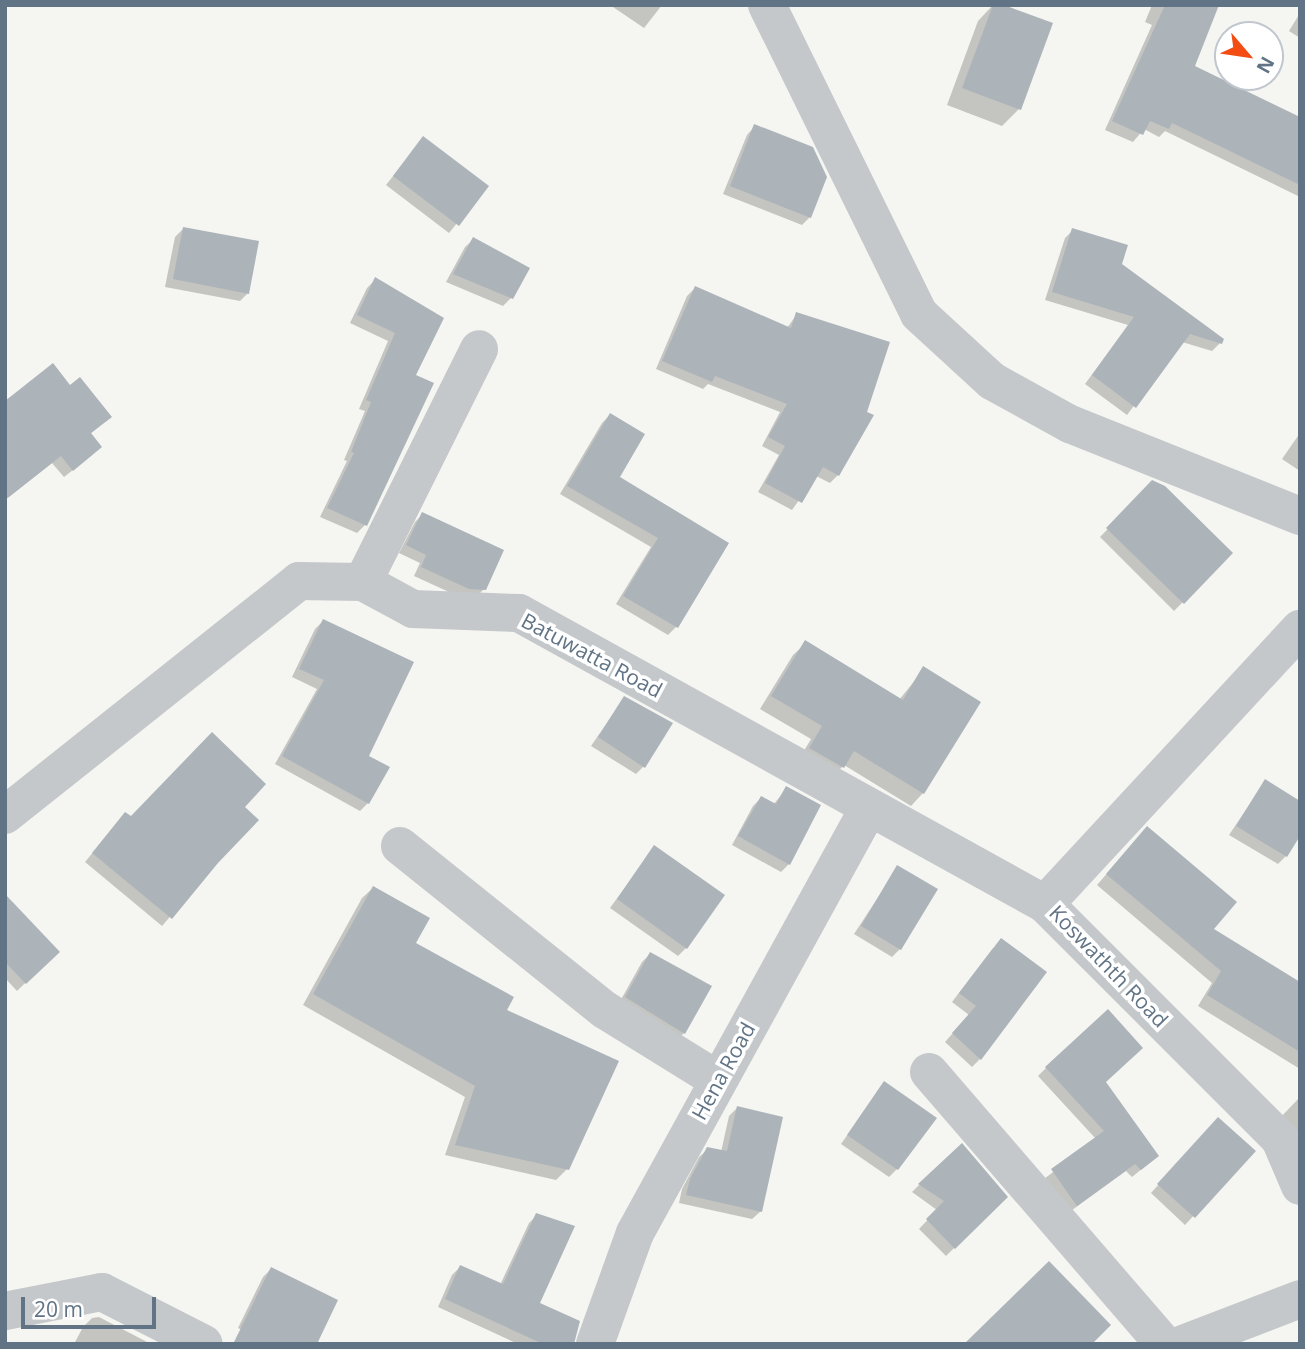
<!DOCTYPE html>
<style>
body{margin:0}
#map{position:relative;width:1305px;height:1349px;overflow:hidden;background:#f5f5f1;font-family:"Open Sans",sans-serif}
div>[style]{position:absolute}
.shadow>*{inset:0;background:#0003}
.building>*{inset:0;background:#acb4ba}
.minor>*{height:38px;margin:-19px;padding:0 19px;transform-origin:19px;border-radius:19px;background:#c4c8cb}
span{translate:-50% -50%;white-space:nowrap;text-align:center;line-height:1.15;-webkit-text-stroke:7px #fff;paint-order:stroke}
.street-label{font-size:21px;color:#617485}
.frame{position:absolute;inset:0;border:7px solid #617485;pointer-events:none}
.north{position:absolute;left:1214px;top:21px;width:70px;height:70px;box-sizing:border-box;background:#fff;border:2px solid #c0c7ce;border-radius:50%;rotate:119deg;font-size:19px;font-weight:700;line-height:28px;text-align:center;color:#617485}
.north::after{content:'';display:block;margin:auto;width:24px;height:32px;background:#f34d13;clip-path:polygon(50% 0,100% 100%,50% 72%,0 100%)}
.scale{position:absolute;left:21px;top:1297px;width:135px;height:32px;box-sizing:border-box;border:4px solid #617485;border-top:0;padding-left:9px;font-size:21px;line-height:24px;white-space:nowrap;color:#617485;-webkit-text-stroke:5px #fff;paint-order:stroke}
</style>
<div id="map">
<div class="shadow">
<i style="clip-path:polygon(610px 5px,662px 5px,644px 28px)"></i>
<i style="clip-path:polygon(993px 5px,1019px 109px,1002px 126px,947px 105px,978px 21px)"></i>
<i style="clip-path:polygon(1152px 5px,1218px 5px,1193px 66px,1300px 119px,1300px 197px,1165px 131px,1159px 137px,1144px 129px,1133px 142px,1105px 130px,1152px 25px,1145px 22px)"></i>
<i style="clip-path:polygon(1300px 13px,1300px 38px,1289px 31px)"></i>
<i style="clip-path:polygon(755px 126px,810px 217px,802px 225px,723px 194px,747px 135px)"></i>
<i style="clip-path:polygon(423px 138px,487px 186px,449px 233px,386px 185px)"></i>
<i style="clip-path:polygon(183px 229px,248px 293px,240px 301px,165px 287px,175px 237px)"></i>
<i style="clip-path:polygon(1073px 230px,1220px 343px,1212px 351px,1182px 342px,1127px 415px,1085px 384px,1128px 325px,1045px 300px,1065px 238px)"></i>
<i style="clip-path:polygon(474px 239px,511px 298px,503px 306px,446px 282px,465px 247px)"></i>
<i style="clip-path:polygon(375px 280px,414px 376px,365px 525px,357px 533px,320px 517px,347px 461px,344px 460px,365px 411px,359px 409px,388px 341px,350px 323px,367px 288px)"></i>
<i style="clip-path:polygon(695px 288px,787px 328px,797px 314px,838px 475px,830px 483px,816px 476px,792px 510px,758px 492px,779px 455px,762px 446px,780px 412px,708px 384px,703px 389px,656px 369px,687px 296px)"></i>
<i style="clip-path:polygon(610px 415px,618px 477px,727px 543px,676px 627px,668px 635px,616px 604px,651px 547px,560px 494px,602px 423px)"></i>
<i style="clip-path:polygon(102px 424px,90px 434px,92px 455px,64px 477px,52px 463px,9px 497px,5px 492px)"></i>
<i style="clip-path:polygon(1300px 433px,1300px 471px,1282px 459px)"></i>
<i style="clip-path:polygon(1153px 483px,1231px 553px,1174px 611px,1100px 537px)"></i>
<i style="clip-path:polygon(423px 514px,484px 589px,476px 597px,460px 597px,414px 576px,420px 563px,399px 553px,415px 522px)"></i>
<i style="clip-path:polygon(323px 621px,367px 756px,368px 803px,360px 811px,275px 764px,317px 689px,292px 677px,315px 629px)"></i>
<i style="clip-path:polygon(806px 643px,899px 700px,924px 669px,923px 793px,911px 806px,844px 765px,830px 779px,798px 761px,811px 739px,760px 709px,793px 655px)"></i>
<i style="clip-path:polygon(624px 698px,644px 766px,636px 774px,591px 746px)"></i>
<i style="clip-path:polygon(1265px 781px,1286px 856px,1278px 864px,1229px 835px)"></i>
<i style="clip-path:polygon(787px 788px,789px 864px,781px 872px,732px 845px,753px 806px,761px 798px,773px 805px)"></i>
<i style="clip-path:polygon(243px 807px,217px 862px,162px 926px,85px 862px,118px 822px)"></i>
<i style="clip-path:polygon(1137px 839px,1211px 930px,1300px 984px,1300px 1069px,1198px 1006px,1212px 983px,1097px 885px)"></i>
<i style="clip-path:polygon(654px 847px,686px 948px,678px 956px,610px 908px)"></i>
<i style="clip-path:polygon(898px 867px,900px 949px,892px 957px,854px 934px)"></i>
<i style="clip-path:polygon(373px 888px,414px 944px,505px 1010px,567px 1169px,556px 1180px,445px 1155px,465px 1097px,303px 1005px,362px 898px)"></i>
<i style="clip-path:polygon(5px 899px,57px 952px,17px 991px,5px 978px)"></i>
<i style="clip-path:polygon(993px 948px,980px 1059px,972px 1067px,945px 1042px,969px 1015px,952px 1002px)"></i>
<i style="clip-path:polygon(650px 954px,684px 1033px,676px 1041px,618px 1005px,642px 962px)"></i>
<i style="clip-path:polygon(1046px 1068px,1104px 1082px,1148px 1164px,1132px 1177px,1126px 1171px,1068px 1213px,1044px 1179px,1096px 1139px,1038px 1076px)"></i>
<i style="clip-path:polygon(884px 1083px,897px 1169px,889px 1177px,841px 1144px)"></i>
<i style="clip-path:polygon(1300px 1097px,1300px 1137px,1280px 1118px)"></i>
<i style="clip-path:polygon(737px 1108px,761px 1211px,752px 1219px,679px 1203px,682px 1189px,699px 1157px,708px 1149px,721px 1152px,729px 1116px)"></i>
<i style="clip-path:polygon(1210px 1127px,1253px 1151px,1185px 1225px,1151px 1193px)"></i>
<i style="clip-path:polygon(919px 1185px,1006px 1197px,946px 1256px,919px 1229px,937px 1210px,912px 1192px)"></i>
<i style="clip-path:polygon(537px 1215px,538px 1304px,570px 1344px,518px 1344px,438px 1307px,452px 1275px,460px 1267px,500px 1285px,529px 1223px)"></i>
<i style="clip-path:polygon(271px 1269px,270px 1344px,238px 1328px,263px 1277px)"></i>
<i style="clip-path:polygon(99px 1317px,151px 1344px,74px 1344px,83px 1327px,92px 1318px)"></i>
</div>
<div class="building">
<i style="clip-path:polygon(993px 5px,1004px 5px,1053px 23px,1021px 110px,962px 88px)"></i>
<i style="clip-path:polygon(1165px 5px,1219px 5px,1195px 66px,1300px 117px,1300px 185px,1172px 123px,1169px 129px,1150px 121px,1143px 135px,1112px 121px)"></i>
<i style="clip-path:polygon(754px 124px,813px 147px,827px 177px,811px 218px,730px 186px)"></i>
<i style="clip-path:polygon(423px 136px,489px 186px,459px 226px,393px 176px)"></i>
<i style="clip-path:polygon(183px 227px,259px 241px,249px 294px,173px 279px)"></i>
<i style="clip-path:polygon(1072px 228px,1128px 245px,1122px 264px,1224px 339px,1222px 344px,1190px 334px,1136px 408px,1092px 375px,1134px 317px,1052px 292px)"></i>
<i style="clip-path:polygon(473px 237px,530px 268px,513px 299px,453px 274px)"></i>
<i style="clip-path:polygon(375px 277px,444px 318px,416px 375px,434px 383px,367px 526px,327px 508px,354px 453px,351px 452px,371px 402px,366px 400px,395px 333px,357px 315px)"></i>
<i style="clip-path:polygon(695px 286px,791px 328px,796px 312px,890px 342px,867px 412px,874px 415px,839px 476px,823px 467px,802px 503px,765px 483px,785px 446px,768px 437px,787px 404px,715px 376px,712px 382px,662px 361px)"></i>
<i style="clip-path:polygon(53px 363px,70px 385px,80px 377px,112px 417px,91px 433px,102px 447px,73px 471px,61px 456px,5px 500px,5px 401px)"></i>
<i style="clip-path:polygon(610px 413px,645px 434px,620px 477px,729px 543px,678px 628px,623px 596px,658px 538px,567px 486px)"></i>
<i style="clip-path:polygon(1152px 480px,1165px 486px,1233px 553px,1184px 604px,1106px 528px)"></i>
<i style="clip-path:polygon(422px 512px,504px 550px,486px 590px,469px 589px,421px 567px,426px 555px,406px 545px)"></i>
<i style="clip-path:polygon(323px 619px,414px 662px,369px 756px,390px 767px,369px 804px,282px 756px,324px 680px,299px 669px)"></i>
<i style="clip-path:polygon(805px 640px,903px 700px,923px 666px,981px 702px,924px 794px,854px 751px,844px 768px,809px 748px,822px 726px,771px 696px)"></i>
<i style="clip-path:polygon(624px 696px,673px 723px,645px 768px,598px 737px)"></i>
<i style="clip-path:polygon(212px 732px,266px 784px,245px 807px,259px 820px,218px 863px,172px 919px,92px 853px,125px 812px,131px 816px)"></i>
<i style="clip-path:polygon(1265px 779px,1300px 801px,1300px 836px,1287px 857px,1236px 826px)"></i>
<i style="clip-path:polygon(786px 786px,821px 805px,790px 865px,738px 836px,761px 796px,776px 804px)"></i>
<i style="clip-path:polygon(1147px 826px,1237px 902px,1214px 929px,1300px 982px,1300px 1052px,1207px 995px,1221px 971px,1106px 874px)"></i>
<i style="clip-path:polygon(654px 845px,725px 895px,687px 949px,617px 899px)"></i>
<i style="clip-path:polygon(897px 865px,938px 889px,901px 950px,861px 926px)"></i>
<i style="clip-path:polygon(373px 886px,430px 918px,416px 943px,514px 997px,507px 1010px,619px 1061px,569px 1170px,455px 1145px,475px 1086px,313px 994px)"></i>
<i style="clip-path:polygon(5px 894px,60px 952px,26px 984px,5px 962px)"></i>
<i style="clip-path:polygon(1001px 938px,1047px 972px,981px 1060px,952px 1033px,976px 1006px,959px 993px)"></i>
<i style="clip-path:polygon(650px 952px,712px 986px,685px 1034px,625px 997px)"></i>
<i style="clip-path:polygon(1108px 1009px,1143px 1048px,1106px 1082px,1159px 1156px,1141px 1170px,1135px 1164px,1077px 1206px,1051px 1169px,1104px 1131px,1045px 1067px)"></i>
<i style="clip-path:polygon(884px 1081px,937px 1118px,898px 1170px,847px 1135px)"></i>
<i style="clip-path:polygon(737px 1106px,783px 1117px,762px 1212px,686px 1195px,690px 1179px,707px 1147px,727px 1151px)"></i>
<i style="clip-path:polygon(1218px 1117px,1256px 1151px,1195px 1218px,1157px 1184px)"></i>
<i style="clip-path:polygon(962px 1143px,1008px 1197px,955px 1249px,926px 1219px,944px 1201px,918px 1184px)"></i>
<i style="clip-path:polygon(536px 1213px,575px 1226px,540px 1303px,580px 1321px,574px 1344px,543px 1344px,445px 1299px,460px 1265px,503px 1284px)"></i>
<i style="clip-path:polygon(1049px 1261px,1111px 1325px,1092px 1344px,964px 1344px)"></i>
<i style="clip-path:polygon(271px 1267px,338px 1300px,317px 1344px,233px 1344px)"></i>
</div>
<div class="minor">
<i style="left:767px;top:5px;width:344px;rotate:63.8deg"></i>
<i style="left:919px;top:314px;width:99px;rotate:42.5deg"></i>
<i style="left:992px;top:381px;width:89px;rotate:28.9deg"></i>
<i style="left:1070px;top:424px;width:248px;rotate:21.8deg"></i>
<i style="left:363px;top:582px;width:260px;rotate:-63.5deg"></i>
<i style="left:5px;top:815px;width:376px;rotate:-38.5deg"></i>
<i style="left:299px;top:581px;width:64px;rotate:0.9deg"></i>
<i style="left:363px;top:582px;width:57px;rotate:28.4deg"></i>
<i style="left:413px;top:609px;width:106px;rotate:2.2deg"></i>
<i style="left:519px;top:613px;width:601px;rotate:28.95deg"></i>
<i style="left:1045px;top:904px;width:332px;rotate:45deg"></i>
<i style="left:1280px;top:1139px;width:51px;rotate:66.9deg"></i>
<i style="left:400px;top:846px;width:263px;rotate:38.7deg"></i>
<i style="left:605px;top:1010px;width:133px;rotate:31.8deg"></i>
<i style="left:1045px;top:904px;width:375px;rotate:-47.2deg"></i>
<i style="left:929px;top:1072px;width:359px;rotate:49.2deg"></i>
<i style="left:5px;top:1311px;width:99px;rotate:-11.1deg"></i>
<i style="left:102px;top:1292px;width:114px;rotate:27deg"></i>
<i style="left:595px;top:1344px;width:118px;rotate:-70.2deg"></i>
<i style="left:635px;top:1233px;width:486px;rotate:-61.2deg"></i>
<i style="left:1183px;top:1344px;width:125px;rotate:-21deg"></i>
</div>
<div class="street-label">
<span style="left:592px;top:655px;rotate:28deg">Batuwatta Road</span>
<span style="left:1109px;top:966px;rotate:46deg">Koswathth Road</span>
<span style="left:723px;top:1071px;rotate:-61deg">Hena Road</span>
</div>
<div class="frame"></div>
<div class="north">N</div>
<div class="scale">20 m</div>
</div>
